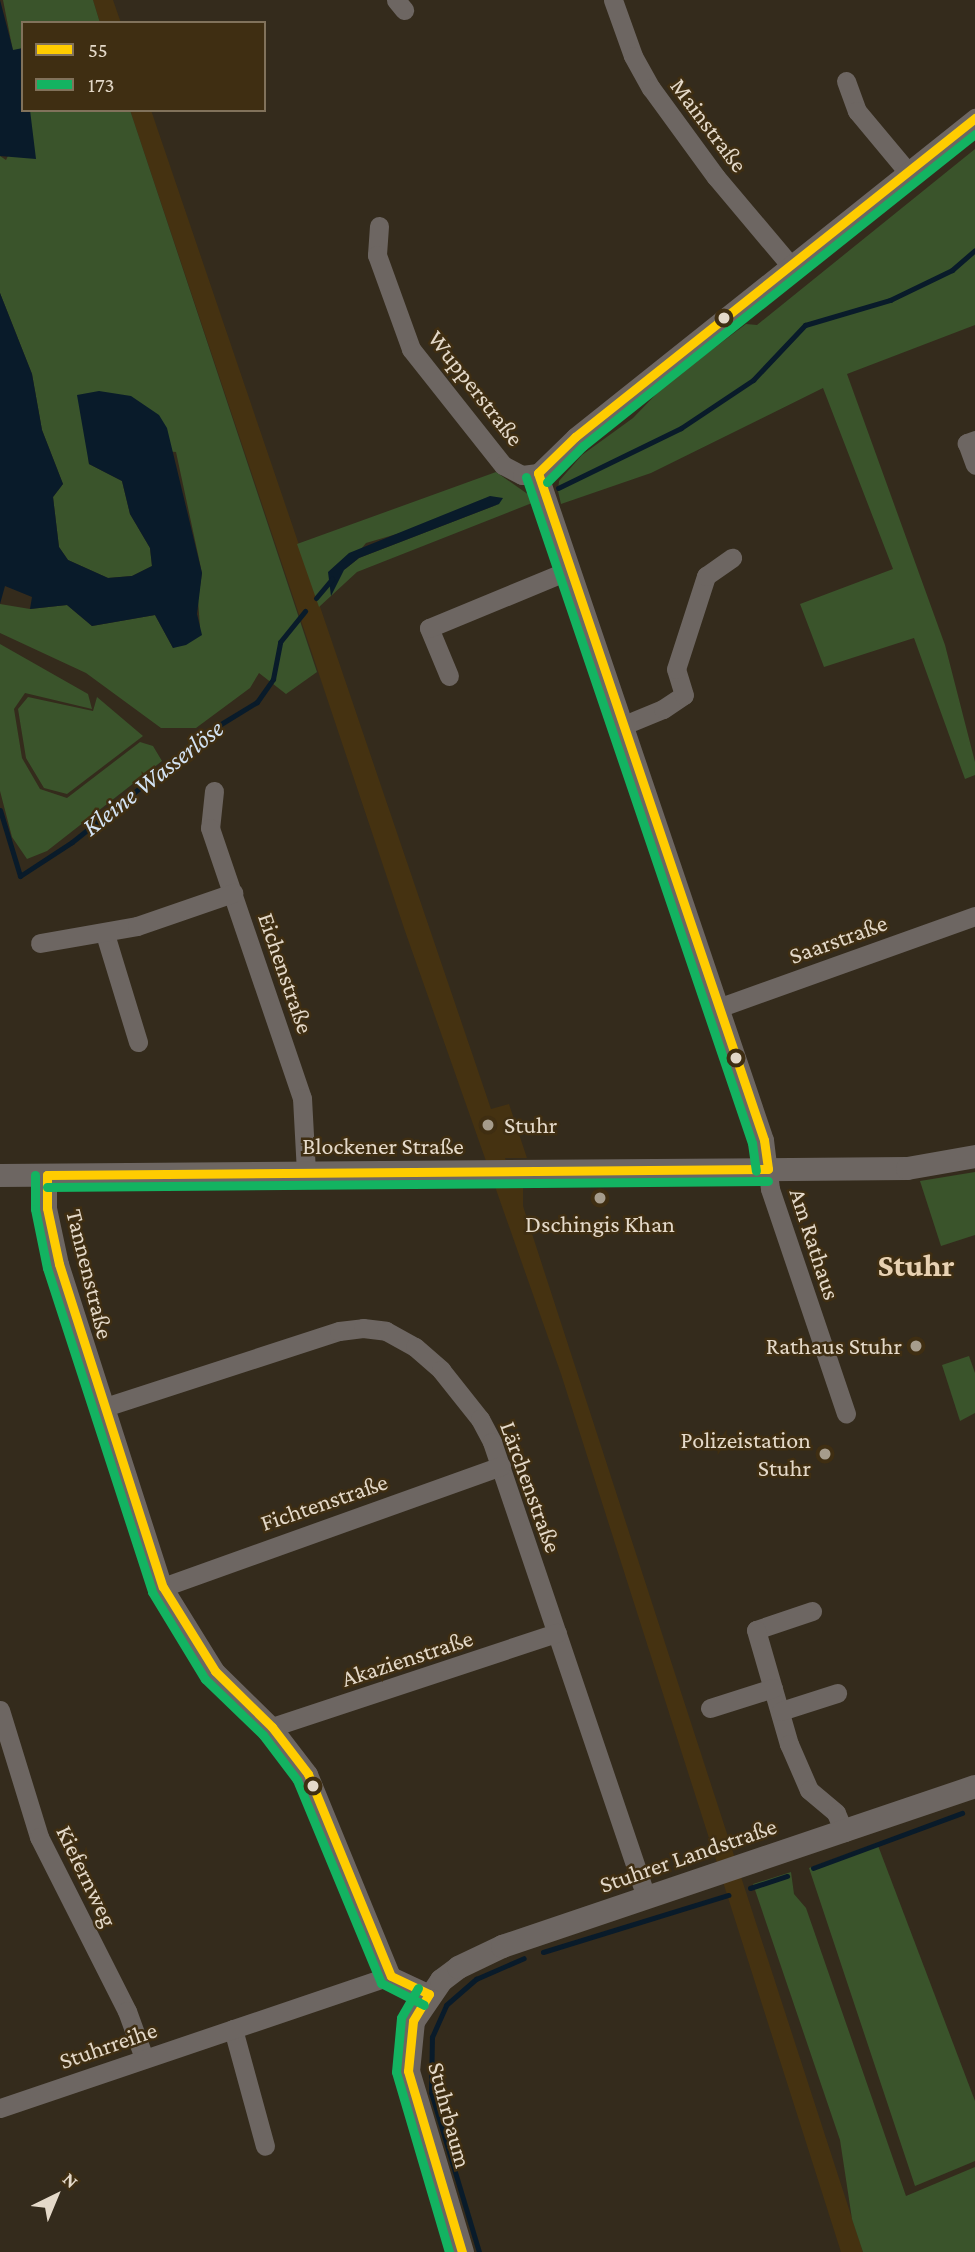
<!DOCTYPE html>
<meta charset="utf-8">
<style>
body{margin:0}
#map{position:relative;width:975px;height:2252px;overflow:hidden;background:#342b1c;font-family:"Crimson Pro",serif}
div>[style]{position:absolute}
.built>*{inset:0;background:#453211}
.green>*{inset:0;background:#3a542b}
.water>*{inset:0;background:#091b2a}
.stream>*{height:5px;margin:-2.5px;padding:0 2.5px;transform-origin:2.5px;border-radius:2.5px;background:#091b2a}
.minor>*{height:19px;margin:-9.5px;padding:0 9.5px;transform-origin:9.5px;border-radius:9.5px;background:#6d6662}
.tertiary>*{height:23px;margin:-11.5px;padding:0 11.5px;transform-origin:11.5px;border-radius:11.5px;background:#6d6662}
.bus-1>*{height:9px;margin:-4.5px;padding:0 4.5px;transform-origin:4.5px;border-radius:4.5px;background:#fc0}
.bus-2>*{height:9px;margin:-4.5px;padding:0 4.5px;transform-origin:4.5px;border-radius:4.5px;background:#13b361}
.dots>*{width:19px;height:19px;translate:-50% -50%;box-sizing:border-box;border:4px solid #3f2e12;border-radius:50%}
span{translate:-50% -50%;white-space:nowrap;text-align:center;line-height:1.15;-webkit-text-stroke:5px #3f2e12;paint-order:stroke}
.street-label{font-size:24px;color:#e4d9c9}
.poi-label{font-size:24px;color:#e4d9c9}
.left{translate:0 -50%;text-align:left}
.right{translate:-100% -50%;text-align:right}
.water-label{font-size:26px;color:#d3e3f4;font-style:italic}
.district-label{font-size:32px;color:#e7d1b2;font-weight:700}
.legend{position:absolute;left:21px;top:21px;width:245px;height:91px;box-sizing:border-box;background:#3f2e12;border:2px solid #81725b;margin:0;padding:9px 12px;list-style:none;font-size:21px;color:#e4d9c9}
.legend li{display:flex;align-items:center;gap:14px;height:35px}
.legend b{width:35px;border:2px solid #81725b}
.north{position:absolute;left:21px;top:2161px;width:70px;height:70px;-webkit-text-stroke:5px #3f2e12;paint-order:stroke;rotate:43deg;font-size:19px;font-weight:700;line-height:28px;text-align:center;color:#e4d9c9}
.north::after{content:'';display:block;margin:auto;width:24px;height:32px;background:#e4d9c9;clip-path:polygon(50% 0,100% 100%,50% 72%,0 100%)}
</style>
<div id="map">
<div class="built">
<i style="clip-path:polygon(93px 0,113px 0,121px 23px,100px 23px)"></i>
<i style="clip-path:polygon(130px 110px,151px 110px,491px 1109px,509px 1104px,527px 1158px,505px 1158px,515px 1186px,523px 1187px,523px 1206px,863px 2252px,841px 2252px,561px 1374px,405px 931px)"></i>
</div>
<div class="green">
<i style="clip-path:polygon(3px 0,93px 0,100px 23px,23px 23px,23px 48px,13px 51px)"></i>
<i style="clip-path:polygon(30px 110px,130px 110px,317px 672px,286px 694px,259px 673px,250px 688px,196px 728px,161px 728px,86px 673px,0 633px,0 604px,30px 609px,67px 605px,92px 626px,155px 615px,173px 648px,200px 628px,198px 600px,202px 573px,176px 452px,87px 445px,89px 464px,122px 481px,130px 514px,150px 548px,152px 566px,132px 576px,108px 578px,68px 560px,59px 547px,53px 497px,63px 484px,42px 430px,32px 374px,0 293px,0 156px,6px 160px)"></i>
<i style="clip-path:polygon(975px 149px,975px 325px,847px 374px,945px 645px,975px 762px,975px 775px,965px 779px,914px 638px,824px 667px,800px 604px,893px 569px,823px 388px,651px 473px,561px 504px,558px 491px,559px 481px,582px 455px,633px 418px,665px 385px,746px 324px,757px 325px)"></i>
<i style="clip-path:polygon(evenodd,496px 472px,529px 495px,532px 503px,357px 572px,319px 607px,297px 544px,496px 472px,499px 504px,359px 558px,344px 570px,366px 543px,499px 504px)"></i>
<i style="clip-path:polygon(0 644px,88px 694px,92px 709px,25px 693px,14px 709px,22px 758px,40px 789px,67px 798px,140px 742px,153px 746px,162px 761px,47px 851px,27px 859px,12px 837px,0 791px)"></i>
<i style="clip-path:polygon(28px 697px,93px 711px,97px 697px,143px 736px,67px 794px,44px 788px,26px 758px,18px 709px)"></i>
<i style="clip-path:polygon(975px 1172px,975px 1235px,941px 1246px,920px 1181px)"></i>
<i style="clip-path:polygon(969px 1356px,975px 1373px,975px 1413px,960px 1421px,942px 1365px)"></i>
<i style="clip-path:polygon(877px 1843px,975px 2101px,975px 2161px,915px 2186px,809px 1868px)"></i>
<i style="clip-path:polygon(791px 1872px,794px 1894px,806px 1908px,906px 2196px,975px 2167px,975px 2252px,863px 2252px,852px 2219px,840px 2140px,753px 1884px)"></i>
</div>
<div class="water">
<i style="clip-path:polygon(0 0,13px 50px,23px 48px,23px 110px,30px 110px,36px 159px,0 156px)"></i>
<i style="clip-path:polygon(0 293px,32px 374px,42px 430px,63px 484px,53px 497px,59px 547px,68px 560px,108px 578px,132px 576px,152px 566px,150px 548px,130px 514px,122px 481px,89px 464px,77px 395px,99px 391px,131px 396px,159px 415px,167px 428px,202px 573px,197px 614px,202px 635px,186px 645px,173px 648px,155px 615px,92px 626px,67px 605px,30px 609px,32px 597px,5px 586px,0 604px)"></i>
<i style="clip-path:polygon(490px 496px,503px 498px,499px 504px,359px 558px,344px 570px,331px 596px,328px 572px,349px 553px)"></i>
</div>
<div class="stream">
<i style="left:558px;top:488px;width:137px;rotate:-26deg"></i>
<i style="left:681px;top:428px;width:87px;rotate:-33.7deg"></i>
<i style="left:753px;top:380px;width:76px;rotate:-46.6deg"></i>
<i style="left:805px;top:325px;width:89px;rotate:-16.4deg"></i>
<i style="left:890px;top:300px;width:69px;rotate:-25.8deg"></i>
<i style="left:952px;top:270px;width:30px;rotate:-41deg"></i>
<i style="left:316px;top:598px;width:25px;rotate:-50deg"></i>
<i style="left:0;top:810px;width:69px;rotate:73.1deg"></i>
<i style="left:20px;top:876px;width:62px;rotate:-33.2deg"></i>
<i style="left:72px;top:842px;width:184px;rotate:-38.6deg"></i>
<i style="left:216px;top:727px;width:48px;rotate:-31.4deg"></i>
<i style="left:257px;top:702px;width:28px;rotate:-55deg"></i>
<i style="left:273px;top:679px;width:38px;rotate:-79deg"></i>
<i style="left:280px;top:642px;width:40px;rotate:-51deg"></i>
<i style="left:813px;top:1868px;width:159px;rotate:-20.3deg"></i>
<i style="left:750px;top:1888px;width:39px;rotate:-18deg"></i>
<i style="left:543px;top:1952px;width:194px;rotate:-17.1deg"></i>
<i style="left:479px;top:2252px;width:167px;rotate:-106.7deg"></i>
<i style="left:431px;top:2092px;width:55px;rotate:-89deg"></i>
<i style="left:432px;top:2037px;width:35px;rotate:-66deg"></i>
<i style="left:446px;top:2005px;width:40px;rotate:-41deg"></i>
<i style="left:476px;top:1979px;width:52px;rotate:-23.6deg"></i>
</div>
<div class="minor">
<i style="left:396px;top:0;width:13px;rotate:51deg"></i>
<i style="left:613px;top:0;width:59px;rotate:70.3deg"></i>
<i style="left:633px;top:56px;width:37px;rotate:61deg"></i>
<i style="left:651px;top:88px;width:110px;rotate:53.9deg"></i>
<i style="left:716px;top:177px;width:115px;rotate:49.9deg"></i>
<i style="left:846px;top:81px;width:32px;rotate:70deg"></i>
<i style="left:857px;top:111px;width:78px;rotate:50.2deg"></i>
<i style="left:379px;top:226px;width:29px;rotate:94deg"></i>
<i style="left:377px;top:255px;width:100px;rotate:70.1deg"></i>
<i style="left:411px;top:349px;width:148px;rotate:51.6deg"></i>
<i style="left:503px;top:465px;width:21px;rotate:28deg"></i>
<i style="left:522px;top:475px;width:16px;rotate:-7deg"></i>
<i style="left:975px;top:440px;width:9px;rotate:159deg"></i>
<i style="left:967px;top:443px;width:23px;rotate:70deg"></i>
<i style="left:538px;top:473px;width:704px;rotate:71.28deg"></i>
<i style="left:764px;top:1140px;width:49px;rotate:83deg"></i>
<i style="left:770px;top:1189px;width:237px;rotate:71.3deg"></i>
<i style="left:538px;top:473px;width:52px;rotate:-44.2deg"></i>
<i style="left:575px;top:437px;width:512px;rotate:-38.57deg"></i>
<i style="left:449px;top:676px;width:52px;rotate:-112.6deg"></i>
<i style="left:429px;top:628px;width:152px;rotate:-22.4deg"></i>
<i style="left:624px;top:725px;width:42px;rotate:-22.3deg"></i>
<i style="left:663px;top:709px;width:25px;rotate:-34deg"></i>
<i style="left:684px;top:695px;width:27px;rotate:-107deg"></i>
<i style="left:676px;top:669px;width:98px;rotate:-72.1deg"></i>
<i style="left:706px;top:576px;width:32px;rotate:-35deg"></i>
<i style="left:214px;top:791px;width:37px;rotate:96deg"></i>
<i style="left:210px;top:828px;width:285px;rotate:71.2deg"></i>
<i style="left:302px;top:1098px;width:75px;rotate:86.9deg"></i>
<i style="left:105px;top:934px;width:113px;rotate:73deg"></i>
<i style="left:40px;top:943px;width:98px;rotate:-9.9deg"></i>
<i style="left:137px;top:926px;width:102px;rotate:-19deg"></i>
<i style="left:718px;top:1008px;width:273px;rotate:-19.7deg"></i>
<i style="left:47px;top:1175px;width:33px;rotate:90deg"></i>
<i style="left:47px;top:1208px;width:57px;rotate:77.9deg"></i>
<i style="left:59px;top:1264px;width:339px;rotate:72.2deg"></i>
<i style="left:163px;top:1587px;width:99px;rotate:58.2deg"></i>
<i style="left:215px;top:1671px;width:80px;rotate:44.5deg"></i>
<i style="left:272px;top:1727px;width:59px;rotate:52.5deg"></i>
<i style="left:308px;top:1774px;width:218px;rotate:67.7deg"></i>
<i style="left:391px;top:1976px;width:42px;rotate:25.3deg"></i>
<i style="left:102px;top:1408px;width:249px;rotate:-18deg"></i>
<i style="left:339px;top:1331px;width:24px;rotate:-7deg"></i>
<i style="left:363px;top:1328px;width:23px;rotate:7deg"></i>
<i style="left:386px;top:1331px;width:33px;rotate:29deg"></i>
<i style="left:415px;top:1347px;width:35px;rotate:41deg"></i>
<i style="left:441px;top:1370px;width:63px;rotate:51.5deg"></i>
<i style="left:480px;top:1419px;width:26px;rotate:62deg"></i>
<i style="left:492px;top:1442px;width:480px;rotate:71.3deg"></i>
<i style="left:163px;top:1587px;width:359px;rotate:-19.7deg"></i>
<i style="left:812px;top:1611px;width:59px;rotate:161.3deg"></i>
<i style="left:756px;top:1630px;width:119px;rotate:73.9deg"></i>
<i style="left:789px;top:1744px;width:50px;rotate:66.5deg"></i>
<i style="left:809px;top:1790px;width:35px;rotate:40deg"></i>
<i style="left:836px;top:1813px;width:21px;rotate:67deg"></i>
<i style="left:710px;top:1708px;width:66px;rotate:-17.6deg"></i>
<i style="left:0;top:1710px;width:133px;rotate:72.9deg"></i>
<i style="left:39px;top:1837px;width:195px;rotate:63.2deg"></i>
<i style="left:127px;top:2011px;width:50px;rotate:70.1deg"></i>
<i style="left:781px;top:1711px;width:59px;rotate:-17.8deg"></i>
<i style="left:272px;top:1727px;width:300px;rotate:-18.3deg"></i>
<i style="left:233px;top:2029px;width:121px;rotate:74.7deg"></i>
<i style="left:0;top:2108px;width:413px;rotate:-18.7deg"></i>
</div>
<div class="tertiary">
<i style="left:0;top:1175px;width:907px;rotate:-0.44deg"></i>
<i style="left:907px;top:1168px;width:69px;rotate:-10deg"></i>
<i style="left:462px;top:2252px;width:189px;rotate:-106.6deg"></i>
<i style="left:408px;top:2071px;width:50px;rotate:-84.3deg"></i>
<i style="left:413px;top:2021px;width:50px;rotate:-55.7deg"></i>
<i style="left:441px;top:1980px;width:21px;rotate:-37deg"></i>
<i style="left:458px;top:1967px;width:49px;rotate:-25.5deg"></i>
<i style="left:502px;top:1946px;width:499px;rotate:-18.7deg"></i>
</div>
<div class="bus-1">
<i style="left:538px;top:473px;width:704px;rotate:71.28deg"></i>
<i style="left:764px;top:1140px;width:29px;rotate:82deg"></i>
<i style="left:538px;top:473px;width:52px;rotate:-44.2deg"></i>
<i style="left:575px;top:437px;width:512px;rotate:-38.57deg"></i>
<i style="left:47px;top:1175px;width:33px;rotate:90deg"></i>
<i style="left:47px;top:1208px;width:57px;rotate:77.9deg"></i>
<i style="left:59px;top:1264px;width:339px;rotate:72.2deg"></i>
<i style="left:163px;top:1587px;width:99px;rotate:58.2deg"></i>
<i style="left:215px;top:1671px;width:80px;rotate:44.5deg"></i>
<i style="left:272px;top:1727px;width:59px;rotate:52.5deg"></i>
<i style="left:308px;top:1774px;width:218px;rotate:67.7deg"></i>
<i style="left:391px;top:1976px;width:42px;rotate:25.3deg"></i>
<i style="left:47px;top:1175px;width:721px;rotate:-0.48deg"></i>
<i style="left:429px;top:1994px;width:31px;rotate:121deg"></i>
<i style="left:413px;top:2021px;width:50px;rotate:95.7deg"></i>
<i style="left:408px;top:2071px;width:189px;rotate:73.4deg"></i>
</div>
<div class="bus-2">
<i style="left:526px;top:477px;width:703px;rotate:71.26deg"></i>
<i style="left:752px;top:1143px;width:28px;rotate:82deg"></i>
<i style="left:547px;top:482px;width:51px;rotate:-45deg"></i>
<i style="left:583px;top:446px;width:501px;rotate:-38.52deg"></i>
<i style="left:35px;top:1175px;width:34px;rotate:90deg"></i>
<i style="left:35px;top:1209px;width:60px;rotate:78.5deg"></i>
<i style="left:47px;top:1268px;width:341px;rotate:72deg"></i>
<i style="left:152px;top:1592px;width:102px;rotate:58.7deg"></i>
<i style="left:205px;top:1679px;width:81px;rotate:44deg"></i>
<i style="left:263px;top:1735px;width:56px;rotate:52.9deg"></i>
<i style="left:297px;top:1780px;width:220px;rotate:67.5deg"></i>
<i style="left:381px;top:1983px;width:48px;rotate:27.1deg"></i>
<i style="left:47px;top:1187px;width:721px;rotate:-0.48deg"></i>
<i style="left:418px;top:1988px;width:34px;rotate:120deg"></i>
<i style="left:401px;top:2018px;width:54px;rotate:95.3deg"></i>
<i style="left:396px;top:2072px;width:188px;rotate:73.6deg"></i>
</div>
<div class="dots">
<i style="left:724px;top:318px;background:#e4d9c9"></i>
<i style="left:736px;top:1058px;background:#e4d9c9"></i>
<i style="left:488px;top:1125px;background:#a69c8c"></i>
<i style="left:600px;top:1198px;background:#a69c8c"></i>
<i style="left:916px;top:1346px;background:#a69c8c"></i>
<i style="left:825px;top:1454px;background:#a69c8c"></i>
<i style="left:313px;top:1786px;background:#e4d9c9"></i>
</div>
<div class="street-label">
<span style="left:709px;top:125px;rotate:53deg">Mainstraße</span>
<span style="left:476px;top:388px;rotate:52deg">Wupperstraße</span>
<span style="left:838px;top:939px;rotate:-20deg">Saarstraße</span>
<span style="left:286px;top:973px;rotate:71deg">Eichenstraße</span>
<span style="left:383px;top:1146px">Blockener Straße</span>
<span style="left:815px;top:1244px;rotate:72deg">Am Rathaus</span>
<span style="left:90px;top:1274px;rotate:76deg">Tannenstraße</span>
<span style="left:531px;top:1487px;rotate:70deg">Lärchenstraße</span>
<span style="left:324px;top:1502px;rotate:-19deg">Fichtenstraße</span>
<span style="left:407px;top:1658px;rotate:-18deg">Akazienstraße</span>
<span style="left:688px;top:1855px;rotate:-19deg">Stuhrer Landstraße</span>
<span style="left:87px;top:1876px;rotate:64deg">Kiefernweg</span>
<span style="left:108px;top:2045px;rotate:-19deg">Stuhrreihe</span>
<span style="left:450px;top:2115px;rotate:75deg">Stuhrbaum</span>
</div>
<div class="poi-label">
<span class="left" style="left:504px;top:1125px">Stuhr</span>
<span style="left:600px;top:1224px">Dschingis Khan</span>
<span class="right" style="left:902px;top:1346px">Rathaus Stuhr</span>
<span class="right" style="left:811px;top:1454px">Polizeistation<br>Stuhr</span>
</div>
<div class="water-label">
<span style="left:153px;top:778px;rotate:-38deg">Kleine Wasserlöse</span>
</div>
<div class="district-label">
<span style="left:916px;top:1265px">Stuhr</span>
</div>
<ul class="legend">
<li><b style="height:9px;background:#fc0"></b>55</li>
<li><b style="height:9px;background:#13b361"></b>173</li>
</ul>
<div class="north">N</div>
</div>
